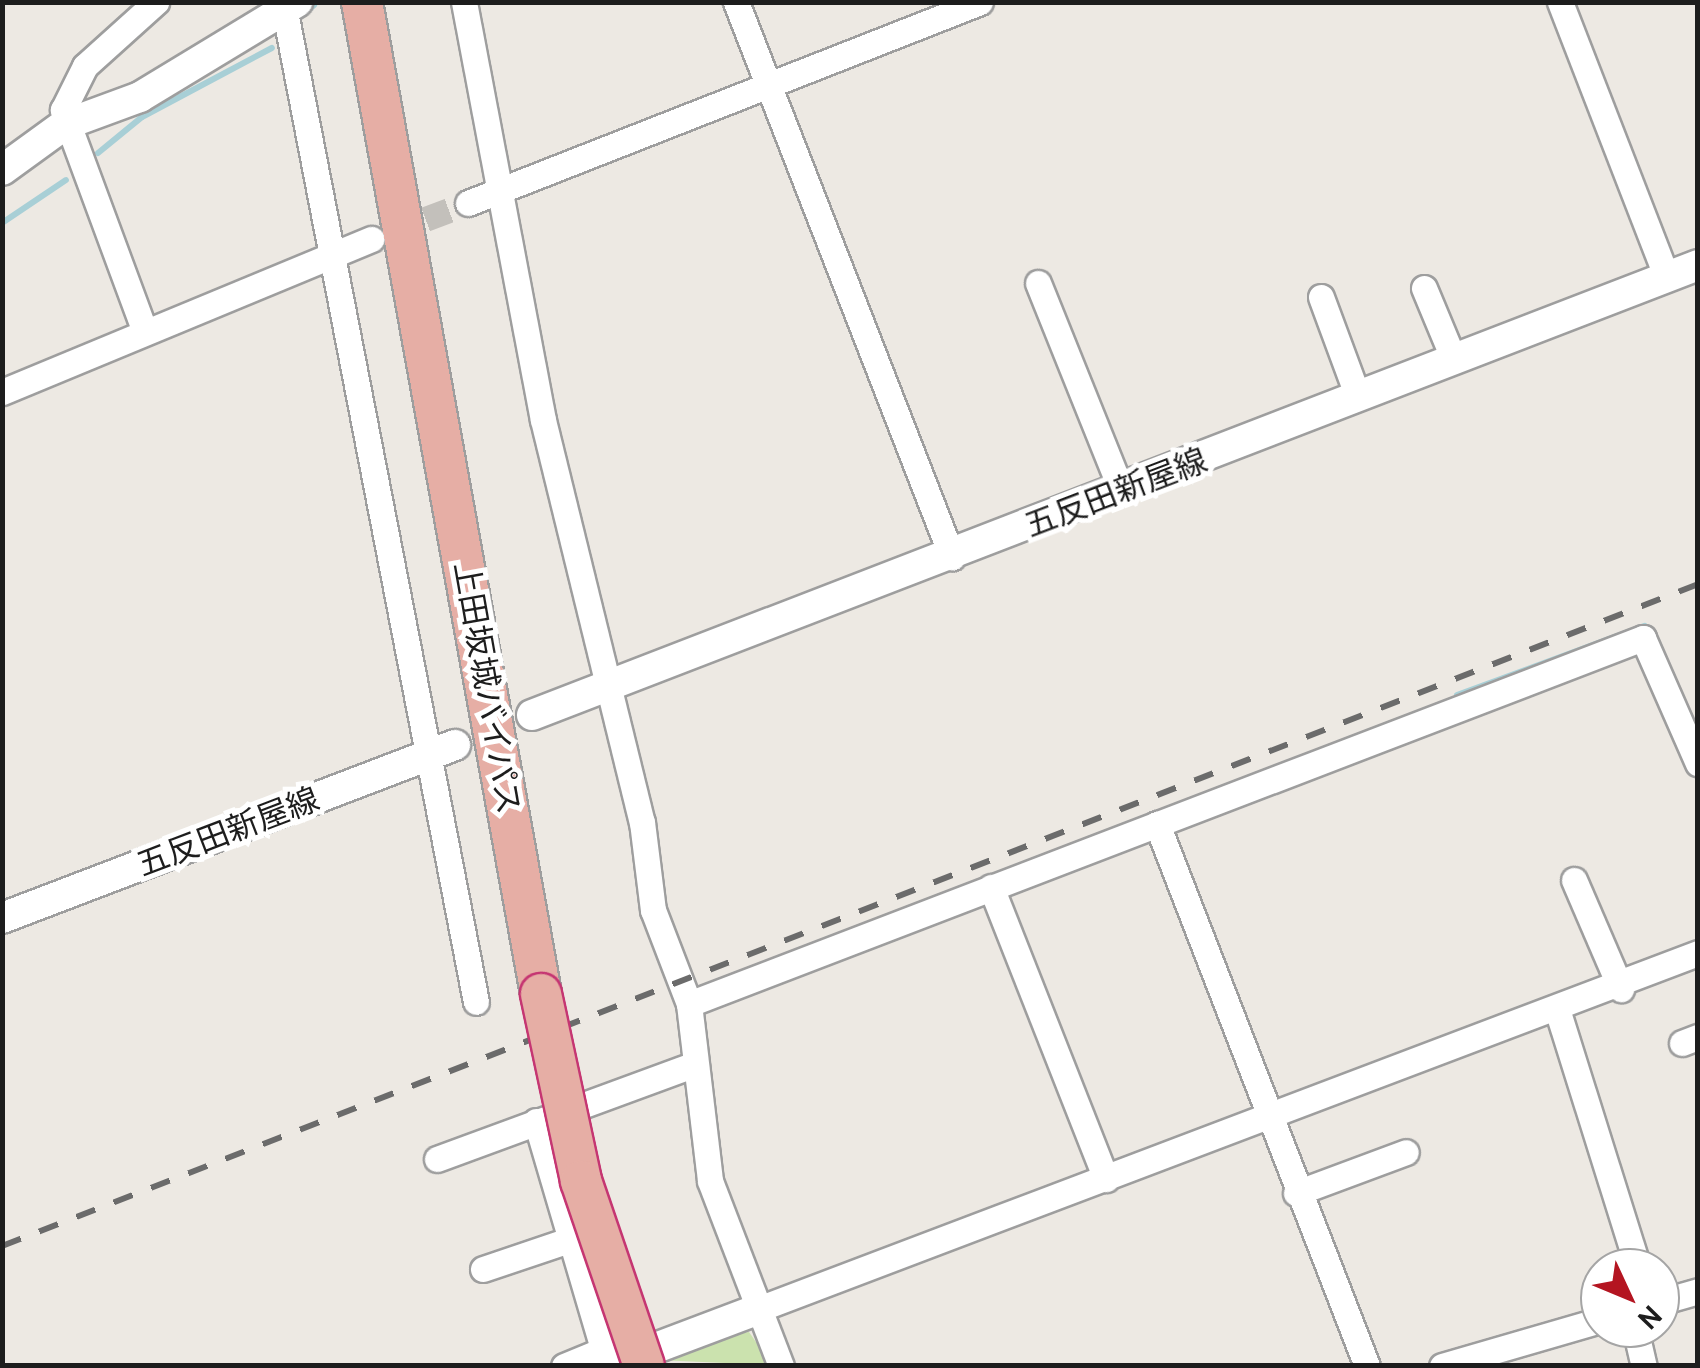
<!DOCTYPE html>
<meta charset="utf-8">
<style>
body{margin:0}
#map{position:relative;width:1700px;height:1368px;overflow:hidden;background:#ede9e3;font-family:Cabin,"Noto Sans JP",sans-serif}
div>[style]{position:absolute}
.grass>*{inset:0;background:#cbe2ae}
.stream>*{height:6px;margin:-3px;padding:0 3px;transform-origin:3px;border-radius:3px;background:#a8cfd6}
.minor-tunnel>*{height:25px;margin-top:-12.5px;transform-origin:0;background:repeating-linear-gradient(90deg,#c3c0bb 0 25px,transparent 0 37px)}
.roads{filter:drop-shadow(2px 0 #9e9e9e) drop-shadow(-2px 0 #9e9e9e) drop-shadow(0 2px #9e9e9e) drop-shadow(0 -2px #9e9e9e)}
.minor>*{height:25px;margin:-12.5px;padding:0 12.5px;transform-origin:12.5px;border-radius:12.5px;background:#fff}
.tertiary>*{height:30px;margin:-15px;padding:0 15px;transform-origin:15px;border-radius:15px;background:#fff}
.trunk>*{height:40px;margin:-20px;padding:0 20px;transform-origin:20px;border-radius:20px;background:#e6aea5}
.rail>*{height:6px;margin-top:-3px;transform-origin:0;background:repeating-linear-gradient(90deg,#6b6b6b 0 20px,transparent 0 40px)}
.bridges{filter:drop-shadow(2px 0 #c53672) drop-shadow(-2px 0 #c53672) drop-shadow(0 2px #c53672) drop-shadow(0 -2px #c53672)}
.trunk-bridge>*{height:40px;margin:-20px;padding:0 20px;transform-origin:20px;border-radius:20px;background:#e6aea5}
span{translate:-50% -50%;white-space:nowrap;text-align:center;line-height:1.15;-webkit-text-stroke:10px #fff;paint-order:stroke}
.street-label{font-size:32px;color:#1d1d1d}
.frame{position:absolute;inset:0;border:5px solid #1d1d1d;pointer-events:none}
.north{position:absolute;left:1580px;top:1248px;width:100px;height:100px;box-sizing:border-box;background:#fff;border:2px solid #a5a5a5;border-radius:50%;rotate:134deg;font-size:28px;font-weight:700;line-height:40px;text-align:center;color:#1d1d1d}
.north::after{content:'';display:block;margin:auto;width:35px;height:45px;background:#b41521;clip-path:polygon(50% 0,100% 100%,50% 72%,0 100%)}
</style>
<div id="map">
<div class="grass">
<i style="clip-path:polygon(749px 1332px,772px 1365px,658px 1360px,739px 1333px)"></i>
</div>
<div class="stream">
<i style="left:299px;top:18px;width:20px;rotate:-41deg"></i>
<i style="left:98px;top:153px;width:57px;rotate:-39.3deg"></i>
<i style="left:142px;top:117px;width:147px;rotate:-28deg"></i>
<i style="left:2px;top:223px;width:77px;rotate:-33.9deg"></i>
<i style="left:1457px;top:695px;width:200px;rotate:-20.2deg"></i>
</div>
<div class="minor-tunnel">
<i style="left:391px;top:232px;width:82px;rotate:-20.6deg"></i>
</div>
<div class="roads">
<div class="minor">
<i style="left:464px;top:2px;width:425px;rotate:79.3deg"></i>
<i style="left:543px;top:420px;width:414px;rotate:76.2deg"></i>
<i style="left:642px;top:822px;width:89px;rotate:82.9deg"></i>
<i style="left:653px;top:910px;width:101px;rotate:69deg"></i>
<i style="left:689px;top:1004px;width:178px;rotate:83.2deg"></i>
<i style="left:710px;top:1181px;width:198px;rotate:69deg"></i>
<i style="left:736px;top:2px;width:596px;rotate:68.73deg"></i>
<i style="left:1560px;top:2px;width:296px;rotate:68.8deg"></i>
<i style="left:285px;top:12px;width:1008px;rotate:79.08deg"></i>
<i style="left:468px;top:203px;width:550px;rotate:-21.43deg"></i>
<i style="left:1038px;top:283px;width:225px;rotate:68.1deg"></i>
<i style="left:1424px;top:288px;width:78px;rotate:67.4deg"></i>
<i style="left:1321px;top:297px;width:107px;rotate:69.7deg"></i>
<i style="left:145px;top:332px;width:237px;rotate:-110.3deg"></i>
<i style="left:63px;top:110px;width:49px;rotate:-63.4deg"></i>
<i style="left:85px;top:66px;width:96px;rotate:-42deg"></i>
<i style="left:2px;top:392px;width:400px;rotate:-22.5deg"></i>
<i style="left:1157px;top:824px;width:581px;rotate:68.82deg"></i>
<i style="left:1574px;top:880px;width:119px;rotate:66.7deg"></i>
<i style="left:991px;top:887px;width:314px;rotate:68.5deg"></i>
<i style="left:689px;top:1004px;width:1022px;rotate:-20.99deg"></i>
<i style="left:1643px;top:638px;width:137px;rotate:66.3deg"></i>
<i style="left:1557px;top:1009px;width:271px;rotate:72.6deg"></i>
<i style="left:1682px;top:1043px;width:17px;rotate:-21deg"></i>
<i style="left:536px;top:1121px;width:252px;rotate:73.6deg"></i>
<i style="left:437px;top:1159px;width:275px;rotate:-20.2deg"></i>
<i style="left:1296px;top:1193px;width:117px;rotate:-20.4deg"></i>
<i style="left:483px;top:1269px;width:88px;rotate:-18.6deg"></i>
<i style="left:1660px;top:1302px;width:40px;rotate:-16deg"></i>
<i style="left:756px;top:1310px;width:1007px;rotate:-20.76deg"></i>
<i style="left:1635px;top:1328px;width:39px;rotate:77deg"></i>
<i style="left:564px;top:1366px;width:42px;rotate:-22.3deg"></i>
<i style="left:1442px;top:1366px;width:165px;rotate:-16.2deg"></i>
</div>
<div class="tertiary">
<i style="left:2px;top:170px;width:77px;rotate:-36deg"></i>
<i style="left:64px;top:125px;width:81px;rotate:-20.2deg"></i>
<i style="left:140px;top:97px;width:184px;rotate:-31.2deg"></i>
<i style="left:532px;top:715px;width:1250px;rotate:-21.1deg"></i>
<i style="left:2px;top:918px;width:485px;rotate:-20.9deg"></i>
<i style="left:608px;top:1366px;width:158px;rotate:-20.7deg"></i>
</div>
<div class="trunk">
<i style="left:362px;top:2px;width:1008px;rotate:79.77deg"></i>
</div>
</div>
<div class="rail">
<i style="left:2px;top:1246px;width:1821px;rotate:-21.32deg"></i>
</div>
<div class="bridges">
<div class="trunk-bridge">
<i style="left:541px;top:994px;width:191px;rotate:77.9deg"></i>
<i style="left:581px;top:1181px;width:195px;rotate:71.2deg"></i>
</div>
</div>
<div class="street-label">
<span style="left:1116px;top:493px;rotate:-21deg">五反田新屋線</span>
<span style="left:487px;top:688px;rotate:80deg">上田坂城バイパス</span>
<span style="left:228px;top:832px;rotate:-21deg">五反田新屋線</span>
</div>
<div class="frame"></div>
<div class="north">N</div>
</div>
